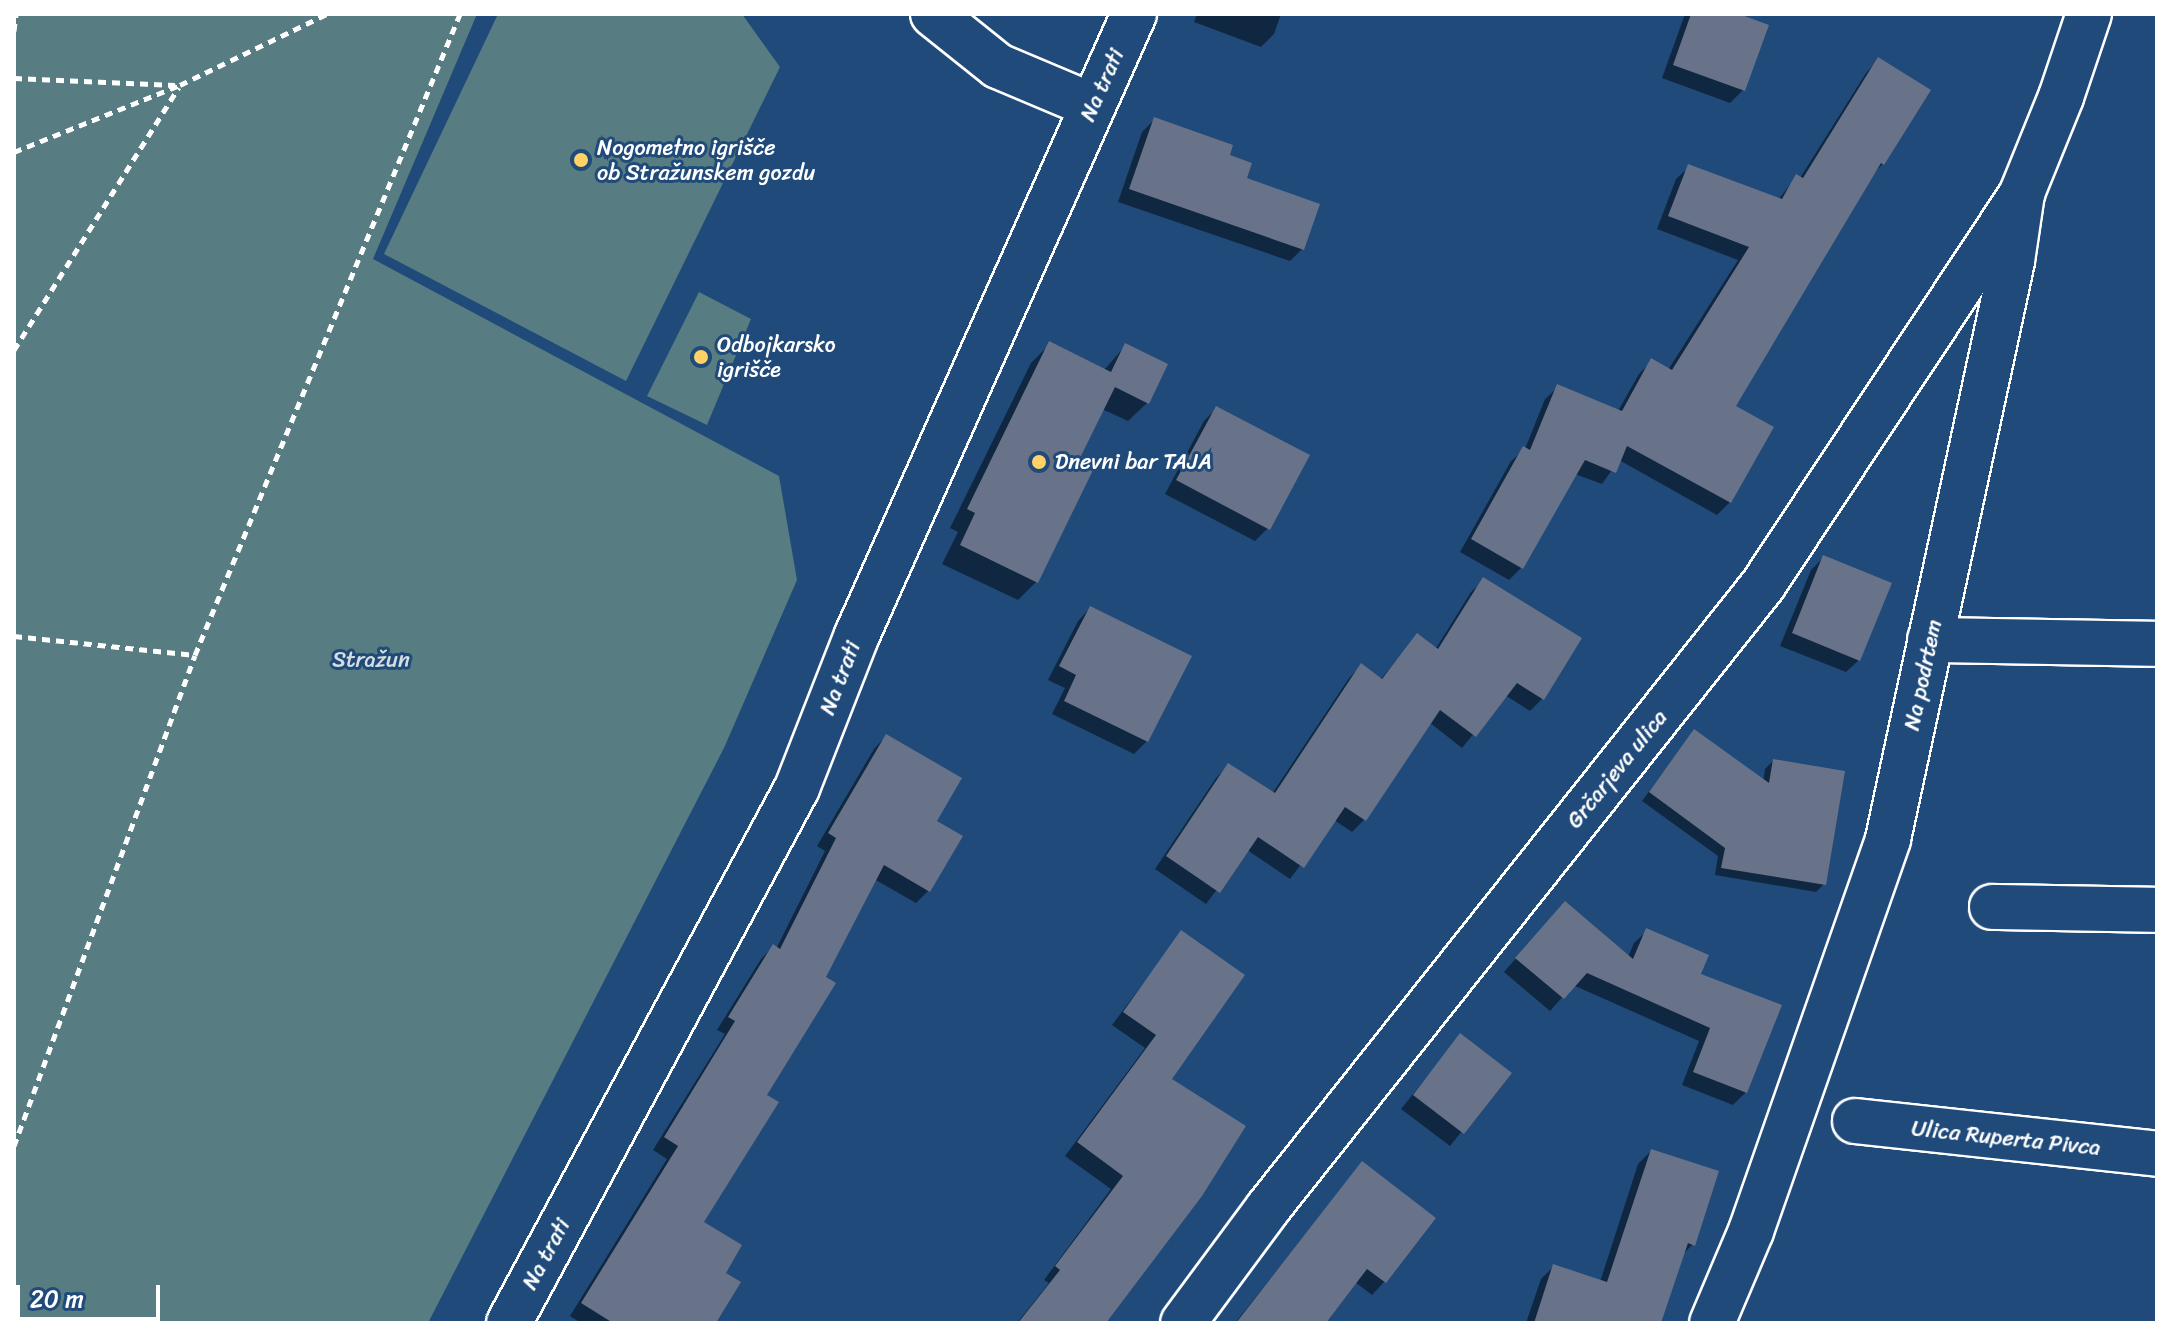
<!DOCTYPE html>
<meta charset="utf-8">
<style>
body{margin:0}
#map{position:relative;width:2171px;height:1337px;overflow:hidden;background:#1f4a7a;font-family:Sriracha,sans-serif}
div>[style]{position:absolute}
.green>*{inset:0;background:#577c82}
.shadow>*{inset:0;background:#0007}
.building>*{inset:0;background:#687288}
.path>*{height:5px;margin-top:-2.5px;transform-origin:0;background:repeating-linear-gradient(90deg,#fff 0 8px,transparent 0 14px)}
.roads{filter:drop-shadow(2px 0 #fff) drop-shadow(-2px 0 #fff) drop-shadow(0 2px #fff) drop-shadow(0 -2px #fff)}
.minor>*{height:44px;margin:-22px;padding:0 22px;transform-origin:22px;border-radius:22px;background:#1f4a7a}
.dots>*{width:22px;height:22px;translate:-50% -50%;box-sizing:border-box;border:4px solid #1f4a7a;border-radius:50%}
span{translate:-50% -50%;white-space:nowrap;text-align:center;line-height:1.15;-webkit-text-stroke:6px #1f4a7a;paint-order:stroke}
.street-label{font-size:22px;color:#fff}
.poi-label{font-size:22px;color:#fff}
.left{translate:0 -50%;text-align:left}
.park-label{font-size:22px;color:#d5dee0}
.frame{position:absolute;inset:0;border:16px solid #fff;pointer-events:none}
.scale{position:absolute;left:16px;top:1285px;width:144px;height:36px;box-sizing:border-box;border:4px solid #fff;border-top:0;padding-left:10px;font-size:24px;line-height:28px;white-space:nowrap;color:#fff;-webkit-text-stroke:6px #1f4a7a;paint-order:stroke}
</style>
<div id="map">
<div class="green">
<i style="clip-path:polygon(14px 14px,477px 14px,373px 259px,779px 476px,797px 580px,724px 748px,428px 1323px,14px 1323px)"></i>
<i style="clip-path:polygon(498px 14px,742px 14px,780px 67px,626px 381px,384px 254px)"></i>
<i style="clip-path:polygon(699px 292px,751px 319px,707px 425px,647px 396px)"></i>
</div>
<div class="shadow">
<i style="clip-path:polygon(1197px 14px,1281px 14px,1274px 34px,1261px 47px,1194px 22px)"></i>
<i style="clip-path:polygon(1685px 14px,1733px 14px,1743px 90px,1730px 103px,1662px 78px)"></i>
<i style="clip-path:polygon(1878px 60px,1883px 164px,1872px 174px,1733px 406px,1730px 502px,1717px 515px,1619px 460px,1602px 484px,1575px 474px,1522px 567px,1509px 580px,1460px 552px,1511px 461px,1525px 449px,1545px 399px,1558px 387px,1618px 411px,1639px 374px,1652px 361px,1668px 370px,1738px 260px,1657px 229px,1676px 179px,1689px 167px,1778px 200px,1797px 176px,1800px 178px,1866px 73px)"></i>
<i style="clip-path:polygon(1155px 119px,1228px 156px,1302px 249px,1290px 261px,1118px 202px,1142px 132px)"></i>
<i style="clip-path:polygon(1050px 344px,1104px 370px,1126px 345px,1147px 403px,1128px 421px,1102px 409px,1077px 459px,1036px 582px,1018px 600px,942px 564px,958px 532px,950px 528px,1031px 363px)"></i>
<i style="clip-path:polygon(1217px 408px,1268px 528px,1255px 541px,1165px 494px,1204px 421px)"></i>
<i style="clip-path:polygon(1823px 558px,1859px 660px,1846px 672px,1780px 646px,1811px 570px)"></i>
<i style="clip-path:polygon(1484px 580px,1542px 699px,1530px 711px,1505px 695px,1462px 748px,1429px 722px,1364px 820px,1352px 832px,1334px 820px,1290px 879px,1247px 850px,1206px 904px,1155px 869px,1216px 778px,1229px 765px,1272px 794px,1349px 678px,1361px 666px,1380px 680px,1417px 636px,1435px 650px,1471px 592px)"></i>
<i style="clip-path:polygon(1090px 608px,1147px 741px,1134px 754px,1052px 714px,1065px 688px,1048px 680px,1078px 621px)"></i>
<i style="clip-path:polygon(1694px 731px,1763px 782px,1765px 769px,1773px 761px,1824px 884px,1816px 892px,1715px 875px,1718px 856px,1642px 801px)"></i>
<i style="clip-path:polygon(886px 736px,935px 822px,928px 891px,916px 903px,874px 879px,701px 1223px,723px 1273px,714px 1323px,581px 1323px,570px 1316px,667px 1159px,653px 1150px,725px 1034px,717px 1030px,761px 959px,773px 947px,776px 949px,825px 851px,817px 846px,874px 749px)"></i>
<i style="clip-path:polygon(1553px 916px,1628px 957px,1634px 943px,1647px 931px,1698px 975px,1746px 1092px,1733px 1105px,1682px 1085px,1699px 1041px,1573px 985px,1550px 1011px,1504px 972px)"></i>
<i style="clip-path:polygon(1181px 933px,1169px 1079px,1103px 1323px,1017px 1323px,1049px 1283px,1044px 1280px,1111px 1189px,1065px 1156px,1145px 1048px,1112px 1025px)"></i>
<i style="clip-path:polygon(1460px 1036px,1509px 1073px,1450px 1146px,1401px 1109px)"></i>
<i style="clip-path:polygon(1651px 1151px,1693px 1244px,1682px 1255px,1659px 1323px,1526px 1323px,1541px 1279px,1554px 1266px,1600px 1282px,1638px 1164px)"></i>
<i style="clip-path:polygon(1362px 1164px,1433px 1218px,1384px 1282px,1372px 1295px,1355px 1282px,1323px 1323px,1235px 1323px)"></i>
</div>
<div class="building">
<i style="clip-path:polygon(1691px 14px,1739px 14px,1769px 25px,1745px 91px,1673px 65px)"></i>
<i style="clip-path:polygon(1878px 57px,1931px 90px,1884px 165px,1881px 163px,1736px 406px,1774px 427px,1731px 503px,1627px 446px,1616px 473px,1585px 460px,1523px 569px,1471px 539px,1523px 446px,1530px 450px,1557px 384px,1622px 411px,1651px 358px,1672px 370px,1749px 247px,1668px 216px,1688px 164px,1782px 199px,1796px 174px,1803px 178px)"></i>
<i style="clip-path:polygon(1154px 117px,1233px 145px,1230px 155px,1252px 163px,1247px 178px,1320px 204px,1304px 250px,1129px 189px)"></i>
<i style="clip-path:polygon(1049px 341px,1111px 372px,1125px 343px,1168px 364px,1149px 404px,1115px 387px,1080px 458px,1095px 466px,1038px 583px,960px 545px,975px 513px,967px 509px)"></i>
<i style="clip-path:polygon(1216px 406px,1310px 455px,1270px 530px,1176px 480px)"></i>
<i style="clip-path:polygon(1823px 555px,1892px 583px,1860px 661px,1792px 633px)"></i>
<i style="clip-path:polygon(1483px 577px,1582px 638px,1544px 700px,1517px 683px,1476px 737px,1440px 710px,1366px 821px,1345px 807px,1304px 868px,1258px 837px,1220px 893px,1166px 856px,1228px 763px,1275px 793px,1361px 663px,1382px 679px,1417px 633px,1438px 649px)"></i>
<i style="clip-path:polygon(1090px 606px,1192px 656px,1148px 742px,1064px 701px,1076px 675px,1059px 666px)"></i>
<i style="clip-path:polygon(1694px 729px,1769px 783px,1773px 759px,1845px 771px,1826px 885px,1721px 868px,1725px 848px,1649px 792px)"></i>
<i style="clip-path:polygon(886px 734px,962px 778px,937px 821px,963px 836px,930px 892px,884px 865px,826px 977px,836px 983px,767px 1095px,779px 1102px,704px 1222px,742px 1245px,726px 1273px,741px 1282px,716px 1323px,613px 1323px,581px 1303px,678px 1146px,664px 1137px,735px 1021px,728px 1017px,773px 944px,780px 949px,836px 838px,828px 833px)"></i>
<i style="clip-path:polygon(1565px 901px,1633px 959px,1646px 928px,1709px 955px,1701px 974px,1782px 1005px,1747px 1093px,1693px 1072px,1710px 1028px,1587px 973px,1564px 999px,1515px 958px)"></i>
<i style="clip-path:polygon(1181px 930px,1245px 975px,1172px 1079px,1246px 1126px,1202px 1196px,1106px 1323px,1018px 1323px,1060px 1270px,1055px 1266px,1123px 1176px,1077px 1142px,1156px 1035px,1123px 1012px)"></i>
<i style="clip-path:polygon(1460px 1033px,1512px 1073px,1464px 1134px,1413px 1095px)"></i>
<i style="clip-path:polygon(1651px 1149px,1719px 1171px,1695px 1246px,1688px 1243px,1661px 1323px,1534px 1323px,1553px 1264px,1607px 1282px)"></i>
<i style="clip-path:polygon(1362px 1161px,1436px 1218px,1386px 1283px,1367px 1269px,1326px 1323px,1236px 1323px)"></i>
</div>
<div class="path">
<i style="left:14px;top:31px;width:17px;rotate:-83deg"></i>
<i style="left:14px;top:78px;width:161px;rotate:2.5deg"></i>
<i style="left:14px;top:152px;width:179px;rotate:-22deg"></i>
<i style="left:180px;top:85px;width:163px;rotate:-25.8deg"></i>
<i style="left:14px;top:350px;width:310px;rotate:-57.9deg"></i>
<i style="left:14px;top:636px;width:182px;rotate:6deg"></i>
<i style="left:14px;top:1146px;width:523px;rotate:-69.76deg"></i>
<i style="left:195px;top:655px;width:694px;rotate:-67.54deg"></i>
<i style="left:14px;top:1313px;width:11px;rotate:63deg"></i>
</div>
<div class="roads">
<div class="minor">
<i style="left:933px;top:14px;width:83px;rotate:38.7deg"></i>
<i style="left:998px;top:66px;width:103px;rotate:22.8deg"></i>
<i style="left:1930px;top:640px;width:227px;rotate:1deg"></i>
<i style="left:1992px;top:907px;width:165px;rotate:1deg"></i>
<i style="left:1855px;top:1121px;width:304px;rotate:6.2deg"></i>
<i style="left:509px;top:1323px;width:608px;rotate:-61.71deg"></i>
<i style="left:797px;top:788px;width:164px;rotate:-68.6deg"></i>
<i style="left:857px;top:635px;width:680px;rotate:-65.96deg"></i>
<i style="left:1183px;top:1323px;width:143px;rotate:-53.5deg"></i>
<i style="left:1268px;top:1208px;width:796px;rotate:-51.53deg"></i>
<i style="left:1763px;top:585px;width:470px;rotate:-56.5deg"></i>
<i style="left:1712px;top:1323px;width:100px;rotate:-67deg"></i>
<i style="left:1751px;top:1231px;width:415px;rotate:-70.7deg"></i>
<i style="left:1888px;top:839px;width:591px;rotate:-77.89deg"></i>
<i style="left:2012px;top:261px;width:69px;rotate:-81.6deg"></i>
<i style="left:2022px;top:193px;width:104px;rotate:-67.9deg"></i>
<i style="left:2061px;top:97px;width:88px;rotate:-71.4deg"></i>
</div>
</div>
<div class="dots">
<i style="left:581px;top:160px;background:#ffd166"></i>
<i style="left:701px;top:357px;background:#ffd166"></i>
<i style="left:1039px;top:462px;background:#ffd166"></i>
</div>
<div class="street-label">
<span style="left:1102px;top:85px;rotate:-66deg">Na trati</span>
<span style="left:1923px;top:675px;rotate:-78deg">Na podrtem</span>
<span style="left:840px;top:678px;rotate:-69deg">Na trati</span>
<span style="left:1617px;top:769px;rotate:-51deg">Grčarjeva ulica</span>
<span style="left:2006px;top:1138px;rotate:6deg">Ulica Ruperta Pivca</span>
<span style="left:546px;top:1254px;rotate:-62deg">Na trati</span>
</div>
<div class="poi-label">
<span class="left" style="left:597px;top:160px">Nogometno igrišče<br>ob Stražunskem gozdu</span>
<span class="left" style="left:717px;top:357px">Odbojkarsko<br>igrišče</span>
<span class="left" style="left:1055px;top:462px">Dnevni bar TAJA</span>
</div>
<div class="park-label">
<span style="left:371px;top:660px">Stražun</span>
</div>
<div class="frame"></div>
<div class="scale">20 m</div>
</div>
